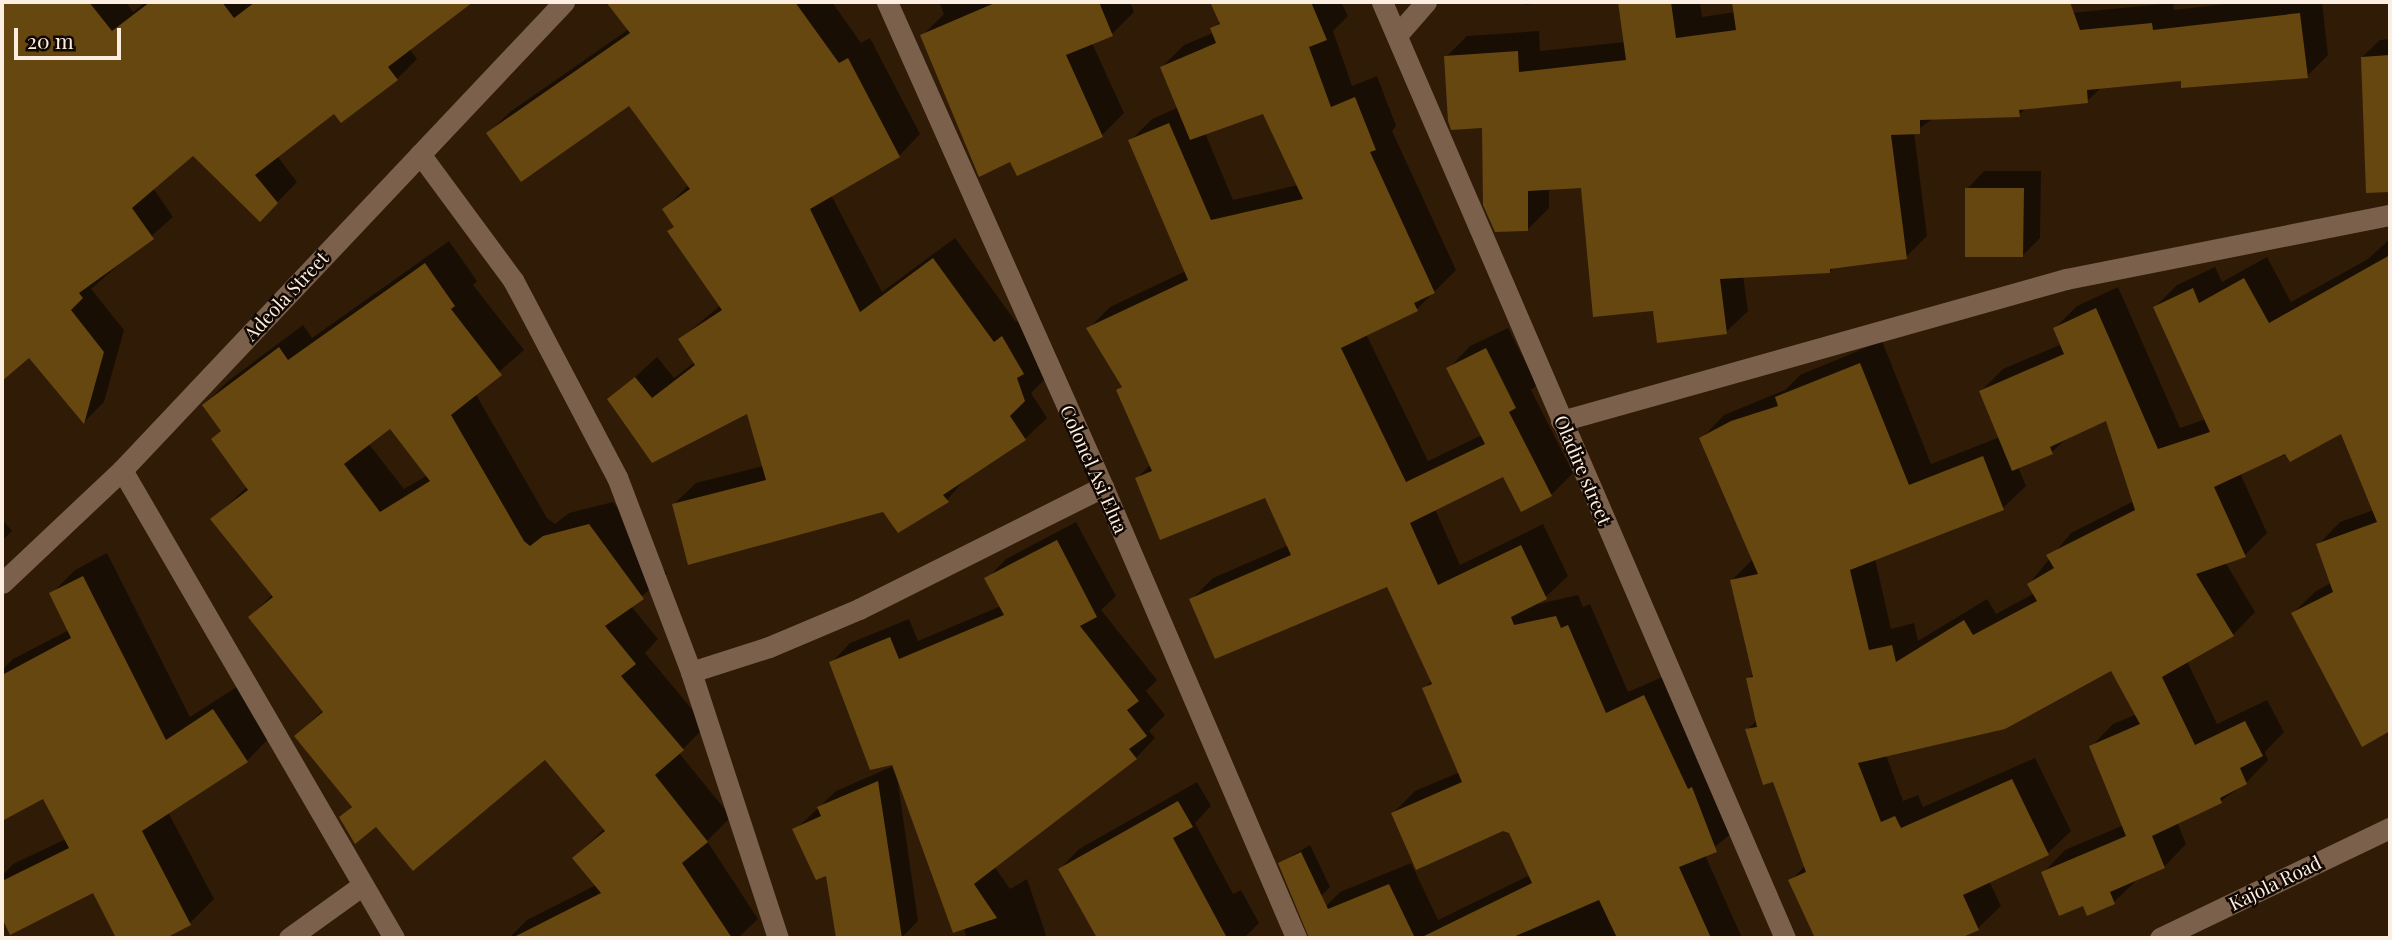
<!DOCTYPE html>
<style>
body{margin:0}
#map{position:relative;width:2392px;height:940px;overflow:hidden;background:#301b07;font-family:"Playfair Display",serif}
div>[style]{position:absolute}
.shadow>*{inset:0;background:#0007}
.building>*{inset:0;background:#664710}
.minor>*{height:21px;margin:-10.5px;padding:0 10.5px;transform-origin:10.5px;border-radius:10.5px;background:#7b614c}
span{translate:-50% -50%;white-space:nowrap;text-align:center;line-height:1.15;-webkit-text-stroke:5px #110802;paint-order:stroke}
.street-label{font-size:19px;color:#fdeee2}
.frame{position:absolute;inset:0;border:4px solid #fdeee2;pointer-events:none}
.scale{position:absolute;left:14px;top:28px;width:107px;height:32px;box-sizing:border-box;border:4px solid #fdeee2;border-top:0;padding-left:9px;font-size:21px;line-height:24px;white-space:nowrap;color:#fdeee2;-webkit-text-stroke:5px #110802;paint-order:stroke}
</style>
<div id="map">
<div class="shadow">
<i style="clip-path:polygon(15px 2px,126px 2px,133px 12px,146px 2px,469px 2px,409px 48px,417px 59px,397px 79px,335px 111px,277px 156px,297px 182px,260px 220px,193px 154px,153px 188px,173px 217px,91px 289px,124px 330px,104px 402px,84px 422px,29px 356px,2px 379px,2px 180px,7px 176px,2px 169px,2px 17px)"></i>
<i style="clip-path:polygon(608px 2px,832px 2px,861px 43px,870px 38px,920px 134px,899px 156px,831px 195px,882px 292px,955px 238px,1016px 322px,1023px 316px,1046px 378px,1031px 393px,1047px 418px,1025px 439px,967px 477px,947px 500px,884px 510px,674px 504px,696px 483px,763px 466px,748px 412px,610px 400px,657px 357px,674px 378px,695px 362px,680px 339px,721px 305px,670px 231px,675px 226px,664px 209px,689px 185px,629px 104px,488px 133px,510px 112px,629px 29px)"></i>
<i style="clip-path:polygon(939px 2px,1130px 2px,1134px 12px,1112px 34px,1092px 43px,1124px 113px,1102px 135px,1011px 160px,922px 36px,944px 14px)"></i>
<i style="clip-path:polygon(evenodd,1212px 2px,1341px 2px,1348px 16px,1333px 31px,1352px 86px,1377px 76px,1396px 126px,1392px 131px,1456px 270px,1417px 309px,1366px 334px,1428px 461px,1482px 435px,1449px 368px,1470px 346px,1508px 328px,1537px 385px,1531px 390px,1573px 473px,1551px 495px,1504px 474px,1435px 509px,1460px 565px,1543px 524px,1568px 576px,1538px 604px,1578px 595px,1583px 607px,1590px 604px,1628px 692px,1667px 675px,1738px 828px,1705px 855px,1742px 938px,1338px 938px,1318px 914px,1340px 892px,1411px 863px,1438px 920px,1530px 875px,1511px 831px,1393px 813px,1415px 791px,1460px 772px,1424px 689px,1432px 680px,1387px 585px,1191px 600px,1213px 578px,1289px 545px,1266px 495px,1137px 478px,1151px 464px,1118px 390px,1123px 385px,1089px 328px,1110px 307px,1186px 271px,1130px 141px,1152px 119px,1179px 107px,1162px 67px,1184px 45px,1213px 33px,1220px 20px,1212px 2px,1263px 112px,1298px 185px,1233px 200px,1205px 133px,1263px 112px)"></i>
<i style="clip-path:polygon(1524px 2px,1548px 2px,1525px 5px)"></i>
<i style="clip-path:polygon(1620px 2px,1700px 2px,1702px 17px,1735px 12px,1734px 2px,2052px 2px,2018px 18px,2173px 3px,2174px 10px,2243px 2px,2322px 2px,2328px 55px,2307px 76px,2182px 79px,2102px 87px,2087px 101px,2027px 107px,2019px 115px,1934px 118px,1914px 132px,1927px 236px,1906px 257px,1834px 267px,1830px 272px,1743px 276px,1748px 311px,1726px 332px,1582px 186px,1549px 188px,1549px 208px,1528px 229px,1484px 126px,1446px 57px,1467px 36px,1539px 31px,1540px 51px,1626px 42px)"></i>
<i style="clip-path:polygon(2390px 39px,2390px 173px,2367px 174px,2362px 57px,2380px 40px)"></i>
<i style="clip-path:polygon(1984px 171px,2041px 171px,2040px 238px,2023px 255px,1967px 189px)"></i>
<i style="clip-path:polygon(evenodd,2390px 239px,2390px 729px,2363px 744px,2293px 613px,2316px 591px,2331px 583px,2318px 545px,2340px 522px,2374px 510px,2342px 432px,2240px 473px,2267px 533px,2245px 555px,2225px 562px,2255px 612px,2233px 635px,2187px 661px,2217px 724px,2267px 700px,2284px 732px,2265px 752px,2268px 760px,2246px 783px,2221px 801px,2177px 822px,2186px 844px,2164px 867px,2137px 880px,2114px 902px,2084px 904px,2043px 873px,2065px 850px,2124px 825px,2091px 747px,2113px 724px,2137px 714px,2111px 669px,1886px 755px,1903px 801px,1918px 795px,1923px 807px,2035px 758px,2071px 831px,2048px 853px,1989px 881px,2001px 906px,1978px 928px,1957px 938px,1817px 938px,1790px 881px,1806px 865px,1774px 780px,1747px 730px,1757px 720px,1748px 679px,1754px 673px,1732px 580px,1753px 559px,1702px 438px,1724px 415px,1785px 390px,1800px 375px,1882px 341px,1931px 464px,2000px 437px,1981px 391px,2003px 369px,2062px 344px,2055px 328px,2077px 306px,2118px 287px,2180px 428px,2206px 419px,2155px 307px,2177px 285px,2215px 267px,2222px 282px,2267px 257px,2291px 302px,2368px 259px,2390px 239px,2107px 419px,2134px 501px,2071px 533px,2029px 584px,2035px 593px,1996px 614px,1987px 599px,1918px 641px,1914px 623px,1891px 629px,1875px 559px,2003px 508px,2026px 486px,2018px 467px,2052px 452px,2068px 437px,2107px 419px)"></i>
<i style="clip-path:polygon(evenodd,449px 241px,477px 281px,473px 285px,524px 350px,475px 393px,547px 518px,555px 524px,569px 513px,613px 502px,667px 574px,631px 606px,658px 639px,645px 653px,706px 726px,679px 753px,731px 817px,707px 841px,758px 919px,738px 938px,509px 938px,527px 920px,596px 885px,574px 858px,605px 828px,545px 758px,377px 824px,341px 817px,353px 805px,297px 736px,323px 710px,250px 617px,273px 594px,213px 519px,248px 486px,213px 439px,222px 430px,204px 405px,227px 382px,303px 325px,312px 338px,449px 241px,390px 426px,428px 475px,404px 489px,368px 443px,390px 426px)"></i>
<i style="clip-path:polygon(2px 519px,12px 531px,2px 541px)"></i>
<i style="clip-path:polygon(1076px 522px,1116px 596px,1101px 610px,1157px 680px,1146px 691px,1165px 715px,1149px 731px,1155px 738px,1136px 758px,994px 866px,1010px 889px,1027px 879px,1047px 938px,967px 938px,944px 867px,897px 776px,918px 921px,901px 938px,838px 938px,828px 873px,795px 830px,836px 791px,898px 764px,831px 663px,850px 643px,909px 619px,918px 641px,1001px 606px,987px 579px,1006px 559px)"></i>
<i style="clip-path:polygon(107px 553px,190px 717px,238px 686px,270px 737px,247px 761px,168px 812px,214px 899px,190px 923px,162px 938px,118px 938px,93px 891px,11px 932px,2px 914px,2px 876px,13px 864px,66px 839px,43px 796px,2px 819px,2px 670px,13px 659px,69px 630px,51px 594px,75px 570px)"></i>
<i style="clip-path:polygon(1197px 782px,1211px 806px,1195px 823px,1233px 894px,1241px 890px,1259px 923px,1244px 938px,1099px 938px,1060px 869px,1079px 849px)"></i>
<i style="clip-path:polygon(1310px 845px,1330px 887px,1321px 896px,1280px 863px)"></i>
</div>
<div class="building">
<i style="clip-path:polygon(2px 2px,89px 2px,112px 31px,150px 2px,222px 2px,234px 18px,255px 2px,473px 2px,388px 67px,398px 80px,341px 123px,334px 114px,255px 175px,278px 203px,260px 222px,193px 156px,132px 208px,154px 239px,79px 293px,83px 298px,71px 310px,104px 352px,84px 424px,29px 358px,2px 381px)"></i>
<i style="clip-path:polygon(606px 2px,795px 2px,839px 63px,848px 58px,900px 157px,810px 209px,860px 312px,933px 258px,994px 342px,1002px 336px,1024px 374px,1017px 378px,1025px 401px,1010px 416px,1026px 440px,943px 495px,949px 502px,898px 533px,883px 512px,688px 565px,672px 504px,766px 480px,747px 414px,652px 463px,607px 399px,635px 377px,652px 398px,695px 365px,678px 339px,722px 310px,667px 231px,674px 227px,662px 209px,690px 189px,629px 106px,521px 182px,486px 133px,630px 33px)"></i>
<i style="clip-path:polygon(997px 2px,1099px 2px,1113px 36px,1066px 55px,1103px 137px,1017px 176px,1010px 162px,979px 177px,920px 35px)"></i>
<i style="clip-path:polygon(1210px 2px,1311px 2px,1327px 40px,1309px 47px,1331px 107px,1355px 97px,1376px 150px,1370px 152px,1435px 293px,1414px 303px,1418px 311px,1341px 348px,1406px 482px,1485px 444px,1446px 368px,1486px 348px,1516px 408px,1509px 412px,1552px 496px,1521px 512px,1503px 477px,1410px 523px,1438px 585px,1521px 545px,1547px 599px,1511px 617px,1514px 625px,1556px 616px,1561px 628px,1568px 625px,1606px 713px,1644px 695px,1688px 789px,1692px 787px,1717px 852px,1679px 867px,1711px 938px,1617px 938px,1599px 900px,1511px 938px,1420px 938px,1532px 883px,1509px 833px,1503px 831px,1416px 870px,1391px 813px,1462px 782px,1422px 688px,1432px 684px,1387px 587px,1215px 659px,1189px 599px,1291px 555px,1265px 498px,1160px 540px,1135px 478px,1152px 471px,1116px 390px,1122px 387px,1086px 328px,1188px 280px,1128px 140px,1169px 123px,1211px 220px,1303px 199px,1263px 114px,1190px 140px,1160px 67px,1216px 43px,1210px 28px,1220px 24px)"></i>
<i style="clip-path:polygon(1618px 2px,1671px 2px,1676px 38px,1736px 30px,1732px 2px,2070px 2px,2080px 30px,2152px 23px,2153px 30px,2300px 13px,2308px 78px,2181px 88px,2181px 81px,2087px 90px,2088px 103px,2019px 110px,2020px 117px,1920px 120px,1920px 134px,1891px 135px,1907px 259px,1830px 269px,1830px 273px,1720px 279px,1727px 334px,1657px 343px,1653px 311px,1593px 317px,1581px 188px,1528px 191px,1528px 231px,1495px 232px,1483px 205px,1482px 128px,1451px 130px,1448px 121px,1444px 56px,1518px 51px,1519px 72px,1626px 60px)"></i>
<i style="clip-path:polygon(2390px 55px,2390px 192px,2366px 193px,2361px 57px)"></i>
<i style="clip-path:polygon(1965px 188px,2024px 188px,2023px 257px,1965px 257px)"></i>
<i style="clip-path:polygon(2390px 255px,2390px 731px,2362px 747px,2291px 613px,2333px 592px,2316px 544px,2377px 522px,2341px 434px,2290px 462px,2285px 454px,2214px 487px,2246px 557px,2196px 574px,2234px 636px,2162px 677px,2195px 745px,2245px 721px,2263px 756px,2240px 768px,2247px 784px,2220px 798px,2222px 803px,2152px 836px,2165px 868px,2110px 892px,2115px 904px,2087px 916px,2083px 906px,2059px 916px,2041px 872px,2126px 836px,2089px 746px,2140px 724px,2111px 671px,2005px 729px,1858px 763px,1881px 822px,1895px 816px,1901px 828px,2012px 779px,2049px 855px,1963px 895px,1979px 930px,1961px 938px,1815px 938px,1788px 880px,1806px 872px,1773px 782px,1763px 785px,1745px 729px,1757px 727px,1746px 678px,1753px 677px,1730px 580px,1758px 574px,1699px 438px,1731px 421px,1778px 406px,1775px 397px,1860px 363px,1909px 485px,1983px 456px,2004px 510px,1850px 570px,1869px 650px,1892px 645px,1896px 662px,1964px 620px,1973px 635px,2037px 601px,2027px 584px,2054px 568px,2046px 555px,2135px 510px,2106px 421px,2050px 447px,2053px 454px,2012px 471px,1979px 391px,2064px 354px,2053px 328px,2096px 308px,2158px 449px,2210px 432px,2153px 307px,2193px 288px,2199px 303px,2244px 278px,2269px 323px)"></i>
<i style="clip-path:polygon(evenodd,425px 263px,455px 306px,451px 309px,502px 375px,451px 415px,524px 541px,530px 546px,543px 536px,589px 524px,644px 599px,605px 626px,636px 664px,621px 676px,684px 750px,655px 775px,708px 842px,682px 863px,732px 938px,512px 938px,601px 893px,572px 858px,605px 831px,545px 760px,413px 871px,376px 827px,355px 844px,339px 817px,352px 807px,294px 736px,323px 712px,248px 617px,273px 597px,210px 519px,248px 490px,211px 439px,221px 431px,202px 405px,279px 347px,288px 360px,425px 263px,390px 429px,430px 481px,380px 512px,344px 464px,390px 429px)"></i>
<i style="clip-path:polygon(1057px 540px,1097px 617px,1080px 626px,1139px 701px,1127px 710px,1147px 736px,1129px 749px,1137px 759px,974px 884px,997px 918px,953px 933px,892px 765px,870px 770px,829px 662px,890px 637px,899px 659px,1004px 615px,984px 578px)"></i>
<i style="clip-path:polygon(83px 576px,166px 740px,213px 709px,248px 762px,142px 831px,191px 925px,166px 938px,116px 938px,93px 893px,10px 935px,2px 918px,2px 881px,69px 848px,43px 799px,2px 821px,2px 675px,71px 638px,49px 593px)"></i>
<i style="clip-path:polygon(878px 781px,902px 938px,836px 938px,826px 876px,816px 880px,792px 829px,821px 816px,817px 807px)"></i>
<i style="clip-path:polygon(1178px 801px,1193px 827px,1173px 838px,1227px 938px,1097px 938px,1058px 869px)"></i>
<i style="clip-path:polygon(1301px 852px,1328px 909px,1389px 884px,1415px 938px,1309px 938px,1278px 863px)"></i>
</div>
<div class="minor">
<i style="left:887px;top:2px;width:531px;rotate:65.99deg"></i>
<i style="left:1103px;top:487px;width:491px;rotate:66.8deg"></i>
<i style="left:1382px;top:2px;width:1019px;rotate:66.71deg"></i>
<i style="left:1397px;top:35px;width:44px;rotate:-48.7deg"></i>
<i style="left:420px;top:154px;width:157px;rotate:53.6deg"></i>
<i style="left:513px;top:280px;width:223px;rotate:62.2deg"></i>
<i style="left:617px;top:477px;width:209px;rotate:69.2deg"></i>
<i style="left:691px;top:672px;width:82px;rotate:-17.8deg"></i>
<i style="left:769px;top:647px;width:98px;rotate:-22.9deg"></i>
<i style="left:859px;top:609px;width:273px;rotate:-26.6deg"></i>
<i style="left:1561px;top:421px;width:525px;rotate:-15.71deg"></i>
<i style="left:2066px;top:279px;width:330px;rotate:-11.2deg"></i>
<i style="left:122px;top:470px;width:541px;rotate:59.83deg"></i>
<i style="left:2px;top:583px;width:165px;rotate:-43.3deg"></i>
<i style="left:122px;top:470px;width:644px;rotate:-46.64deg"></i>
<i style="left:691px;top:672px;width:280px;rotate:71.9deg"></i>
<i style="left:289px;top:938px;width:87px;rotate:-35.7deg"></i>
<i style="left:2160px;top:938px;width:255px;rotate:-25.6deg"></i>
</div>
<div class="street-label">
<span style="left:286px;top:296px;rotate:-47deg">Adeola Street</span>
<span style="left:1094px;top:469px;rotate:66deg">Colonel Asi Elua</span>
<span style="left:1583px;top:470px;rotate:67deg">Oladire street</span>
<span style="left:2275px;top:883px;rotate:-26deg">Kajola Road</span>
</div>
<div class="frame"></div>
<div class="scale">20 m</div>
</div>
